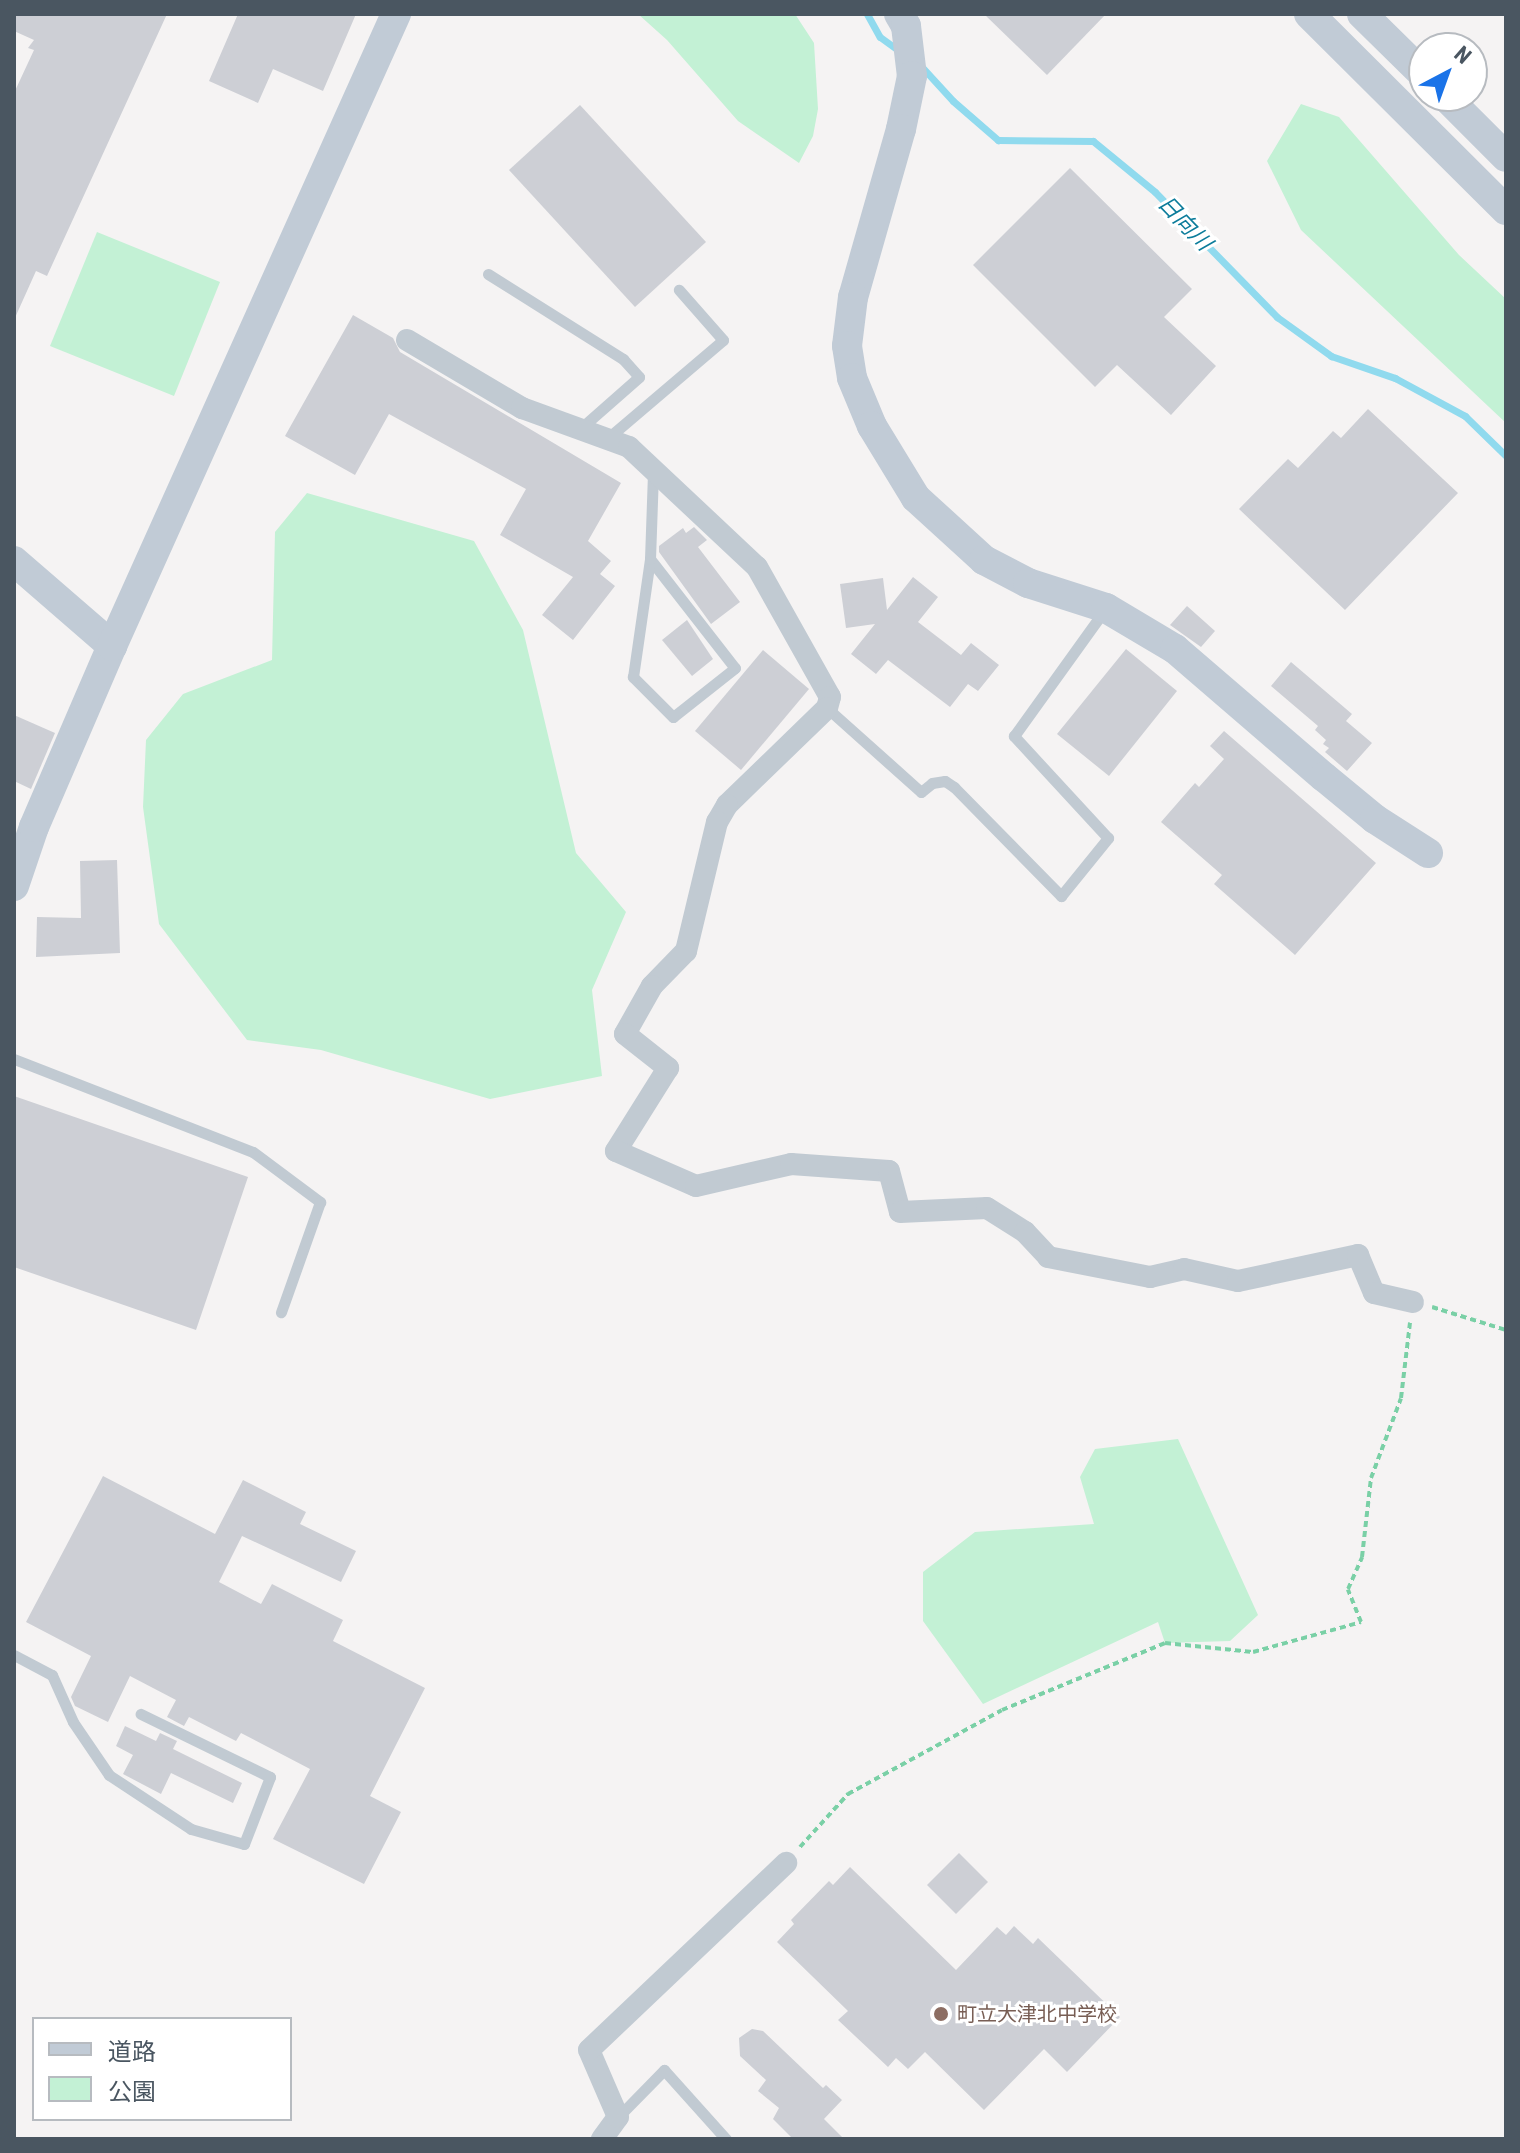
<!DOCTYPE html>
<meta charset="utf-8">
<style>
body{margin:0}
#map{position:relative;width:1520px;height:2153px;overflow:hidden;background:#f5f3f3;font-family:"Roboto Condensed","Noto Sans JP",sans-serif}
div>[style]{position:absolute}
.green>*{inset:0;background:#c3f1d5}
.stream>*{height:7px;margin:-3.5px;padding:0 3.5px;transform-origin:3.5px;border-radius:3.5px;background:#90daee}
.building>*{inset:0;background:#cdcfd5}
.path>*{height:4px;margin-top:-2px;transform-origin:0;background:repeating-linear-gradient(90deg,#7ad0a6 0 6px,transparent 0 10px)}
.lane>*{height:11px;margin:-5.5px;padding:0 5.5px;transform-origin:5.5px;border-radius:5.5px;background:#c1cad2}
.street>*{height:22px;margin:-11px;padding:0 11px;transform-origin:11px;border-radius:11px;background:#c1cad2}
.secondary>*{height:30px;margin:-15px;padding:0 15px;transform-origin:15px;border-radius:15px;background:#c1cbd6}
.dots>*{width:22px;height:22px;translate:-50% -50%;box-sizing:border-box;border:4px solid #fff;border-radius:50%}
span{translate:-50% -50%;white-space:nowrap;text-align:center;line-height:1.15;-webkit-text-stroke:6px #fff;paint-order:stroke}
.education-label{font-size:20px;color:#785e54}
.left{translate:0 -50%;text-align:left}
.water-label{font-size:22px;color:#0c7c9b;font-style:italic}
.frame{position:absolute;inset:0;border:16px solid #4a5661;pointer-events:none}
.legend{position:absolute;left:32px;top:2017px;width:260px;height:104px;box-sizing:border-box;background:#fff;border:2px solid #b7bbc0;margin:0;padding:10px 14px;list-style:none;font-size:24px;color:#4a5661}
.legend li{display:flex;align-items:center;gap:16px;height:40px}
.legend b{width:40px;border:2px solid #b7bbc0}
.north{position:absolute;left:1408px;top:32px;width:80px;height:80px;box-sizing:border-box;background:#fff;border:2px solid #b7bbc0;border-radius:50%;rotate:41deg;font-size:22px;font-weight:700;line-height:32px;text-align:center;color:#4a5661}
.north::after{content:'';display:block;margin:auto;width:28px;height:36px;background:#1a73e8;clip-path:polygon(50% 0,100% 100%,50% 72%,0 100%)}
</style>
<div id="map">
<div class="green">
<i style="clip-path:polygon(638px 14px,795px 14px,814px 43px,818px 109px,813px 136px,799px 163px,738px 121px,667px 40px)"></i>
<i style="clip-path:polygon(1301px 104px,1339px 117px,1459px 255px,1506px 299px,1506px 423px,1301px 230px,1267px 161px)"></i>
<i style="clip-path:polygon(97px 232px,220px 282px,174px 396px,50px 346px)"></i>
<i style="clip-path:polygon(307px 493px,474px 541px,523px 630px,576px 853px,626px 912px,592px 990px,602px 1076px,490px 1099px,321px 1050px,247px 1040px,159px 924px,143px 807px,146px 740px,183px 694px,272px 660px,275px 532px)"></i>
<i style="clip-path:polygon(1178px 1439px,1258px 1615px,1230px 1641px,1165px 1643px,1158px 1622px,983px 1704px,923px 1621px,923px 1572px,975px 1532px,1094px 1524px,1080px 1477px,1095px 1449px)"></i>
</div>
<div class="stream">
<i style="left:867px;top:14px;width:26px;rotate:61deg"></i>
<i style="left:880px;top:37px;width:26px;rotate:36deg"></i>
<i style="left:921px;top:66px;width:47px;rotate:47.6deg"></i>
<i style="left:953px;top:101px;width:60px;rotate:40.9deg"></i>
<i style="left:998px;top:140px;width:95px;rotate:0.6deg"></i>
<i style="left:1093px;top:141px;width:80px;rotate:39.4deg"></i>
<i style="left:1155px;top:192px;width:175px;rotate:45.7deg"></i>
<i style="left:1277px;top:317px;width:67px;rotate:35.8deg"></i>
<i style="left:1331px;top:356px;width:68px;rotate:19deg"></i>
<i style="left:1395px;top:378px;width:80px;rotate:28.5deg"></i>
<i style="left:1465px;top:416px;width:57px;rotate:44.3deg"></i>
</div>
<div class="building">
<i style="clip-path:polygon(14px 14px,167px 14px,47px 276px,36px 271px,14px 320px,14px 93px,34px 50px,28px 48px,34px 40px,14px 31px)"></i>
<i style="clip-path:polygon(238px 14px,356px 14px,323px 91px,273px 69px,258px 103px,209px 81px)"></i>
<i style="clip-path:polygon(984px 14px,1106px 14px,1047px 75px)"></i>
<i style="clip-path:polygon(580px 105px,706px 242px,635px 307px,509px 170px)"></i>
<i style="clip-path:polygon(1070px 168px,1192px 289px,1164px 317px,1216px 366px,1171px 415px,1117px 365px,1095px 387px,973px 265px)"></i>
<i style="clip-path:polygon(353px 315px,393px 338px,400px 352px,621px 483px,588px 541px,611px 561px,600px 574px,615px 586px,573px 640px,542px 615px,573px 577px,500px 535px,526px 489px,389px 414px,355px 475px,285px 436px)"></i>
<i style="clip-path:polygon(1368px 409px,1458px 493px,1345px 610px,1239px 509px,1288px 459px,1298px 468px,1333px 431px,1341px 438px)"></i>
<i style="clip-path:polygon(694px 527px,707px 540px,698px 547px,740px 602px,711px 624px,659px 552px,659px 546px,683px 528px,686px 533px)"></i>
<i style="clip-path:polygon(913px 577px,938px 597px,918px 622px,961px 655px,971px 643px,999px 665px,978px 691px,968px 684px,950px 707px,888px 660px,876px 674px,851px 654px,875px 624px,846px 628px,840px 584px,883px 578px,887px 610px)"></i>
<i style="clip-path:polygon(1187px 606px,1215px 631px,1201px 647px,1170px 625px)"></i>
<i style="clip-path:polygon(687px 620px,713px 659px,692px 676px,662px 640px)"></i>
<i style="clip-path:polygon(1126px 649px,1177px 691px,1109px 776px,1057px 734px)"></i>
<i style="clip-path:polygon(763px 650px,809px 689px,741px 770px,695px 731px)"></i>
<i style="clip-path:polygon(1291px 662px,1352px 714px,1346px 721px,1372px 743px,1347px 771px,1325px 752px,1329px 748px,1323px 744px,1326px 740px,1315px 730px,1318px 726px,1271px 686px)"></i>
<i style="clip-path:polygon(14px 715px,55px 733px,31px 789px,14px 781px)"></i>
<i style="clip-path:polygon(1224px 731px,1376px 863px,1295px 955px,1214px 884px,1222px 875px,1161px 822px,1195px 783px,1199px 787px,1224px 759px,1210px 746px)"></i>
<i style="clip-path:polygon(117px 860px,120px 953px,36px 957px,37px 917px,81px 918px,80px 861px)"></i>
<i style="clip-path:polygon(14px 1096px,248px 1177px,196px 1330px,14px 1267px)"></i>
<i style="clip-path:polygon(103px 1476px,215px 1534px,243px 1480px,306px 1512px,300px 1524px,356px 1551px,341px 1582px,242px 1536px,219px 1582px,261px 1604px,272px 1584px,343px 1620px,333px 1641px,425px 1688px,370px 1796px,401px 1812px,364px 1884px,273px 1839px,310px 1769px,241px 1733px,236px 1741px,189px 1717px,184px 1726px,167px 1717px,176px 1700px,130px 1676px,108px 1722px,75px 1706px,71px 1697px,91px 1656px,26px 1622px)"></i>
<i style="clip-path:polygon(125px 1726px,156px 1741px,160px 1733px,177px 1741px,173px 1749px,242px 1783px,233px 1803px,171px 1773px,161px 1794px,123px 1774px,133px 1755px,116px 1746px)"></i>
<i style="clip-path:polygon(959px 1853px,988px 1882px,956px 1914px,927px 1885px)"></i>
<i style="clip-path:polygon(850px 1867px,956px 1970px,997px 1927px,1006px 1935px,1014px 1926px,1033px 1944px,1038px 1938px,1120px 2017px,1067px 2072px,1044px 2049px,984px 2110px,925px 2052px,908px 2069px,896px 2058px,888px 2067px,838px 2020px,848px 2011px,777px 1942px,794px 1924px,791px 1920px,829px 1881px,833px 1885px)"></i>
<i style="clip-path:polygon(752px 2029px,763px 2031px,823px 2088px,826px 2085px,842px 2100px,824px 2119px,844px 2139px,793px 2139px,773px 2119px,779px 2108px,758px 2091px,766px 2080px,740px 2056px,739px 2038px)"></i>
</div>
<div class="path">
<i style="left:1432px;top:1307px;width:77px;rotate:17.3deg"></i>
<i style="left:800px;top:1847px;width:72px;rotate:-47.8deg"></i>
<i style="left:848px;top:1794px;width:175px;rotate:-28.6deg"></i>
<i style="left:1002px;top:1710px;width:176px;rotate:-22.3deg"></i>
<i style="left:1165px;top:1643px;width:88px;rotate:5.8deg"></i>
<i style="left:1253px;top:1652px;width:112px;rotate:-15.5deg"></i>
<i style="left:1361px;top:1622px;width:35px;rotate:-112deg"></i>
<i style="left:1348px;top:1589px;width:35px;rotate:-66deg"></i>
<i style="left:1362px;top:1557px;width:80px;rotate:-83.5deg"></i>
<i style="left:1371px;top:1478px;width:85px;rotate:-69.4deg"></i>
<i style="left:1401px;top:1398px;width:76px;rotate:-83.2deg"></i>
</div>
<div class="lane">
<i style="left:488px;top:274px;width:160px;rotate:32.2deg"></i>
<i style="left:623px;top:359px;width:24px;rotate:48deg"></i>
<i style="left:639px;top:377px;width:79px;rotate:138.6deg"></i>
<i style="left:608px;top:438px;width:151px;rotate:-40.4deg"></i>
<i style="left:723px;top:340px;width:67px;rotate:-131.3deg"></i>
<i style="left:650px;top:559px;width:138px;rotate:52.1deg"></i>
<i style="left:735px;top:668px;width:79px;rotate:141.7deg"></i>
<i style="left:673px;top:717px;width:57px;rotate:-135deg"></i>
<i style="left:633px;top:677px;width:119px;rotate:-81.8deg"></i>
<i style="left:650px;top:559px;width:87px;rotate:-88deg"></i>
<i style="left:827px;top:708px;width:126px;rotate:41.8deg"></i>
<i style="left:921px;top:792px;width:14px;rotate:-39deg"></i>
<i style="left:932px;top:783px;width:13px;rotate:-9deg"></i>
<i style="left:945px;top:781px;width:11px;rotate:34deg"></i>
<i style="left:954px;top:787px;width:153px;rotate:45.5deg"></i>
<i style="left:1061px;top:896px;width:75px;rotate:-51deg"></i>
<i style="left:1108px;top:838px;width:139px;rotate:-132.7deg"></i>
<i style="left:1014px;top:736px;width:158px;rotate:-54.3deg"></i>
<i style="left:14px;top:1059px;width:256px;rotate:21.3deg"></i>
<i style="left:253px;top:1152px;width:84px;rotate:36.7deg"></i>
<i style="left:320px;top:1202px;width:117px;rotate:109.5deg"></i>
<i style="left:14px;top:1655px;width:43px;rotate:27.8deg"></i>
<i style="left:52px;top:1675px;width:51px;rotate:65.9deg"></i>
<i style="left:73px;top:1722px;width:64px;rotate:55.8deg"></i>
<i style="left:109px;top:1775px;width:98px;rotate:33.4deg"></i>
<i style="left:191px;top:1829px;width:55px;rotate:15.8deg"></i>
<i style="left:244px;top:1844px;width:72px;rotate:-68.8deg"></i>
<i style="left:270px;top:1777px;width:144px;rotate:-154deg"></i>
<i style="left:618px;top:2117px;width:66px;rotate:-45.6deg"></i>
<i style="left:664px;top:2070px;width:93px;rotate:48.1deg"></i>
</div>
<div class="street">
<i style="left:407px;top:340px;width:134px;rotate:30.6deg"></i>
<i style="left:522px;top:408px;width:114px;rotate:20deg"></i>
<i style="left:629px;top:447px;width:175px;rotate:43.2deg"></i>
<i style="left:757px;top:567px;width:149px;rotate:60.7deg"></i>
<i style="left:830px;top:697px;width:11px;rotate:105deg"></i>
<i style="left:827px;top:708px;width:139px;rotate:135.9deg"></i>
<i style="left:727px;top:805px;width:20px;rotate:120deg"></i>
<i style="left:717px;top:822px;width:133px;rotate:103.5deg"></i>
<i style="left:686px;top:951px;width:49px;rotate:134.2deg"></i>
<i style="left:652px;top:986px;width:55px;rotate:119.4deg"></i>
<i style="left:625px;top:1034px;width:55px;rotate:38.3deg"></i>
<i style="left:668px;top:1068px;width:98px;rotate:122.1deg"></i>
<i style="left:616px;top:1151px;width:87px;rotate:23.6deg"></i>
<i style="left:696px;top:1186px;width:98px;rotate:-13deg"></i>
<i style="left:791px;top:1164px;width:98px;rotate:4.1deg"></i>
<i style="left:889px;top:1171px;width:42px;rotate:75deg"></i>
<i style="left:900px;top:1212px;width:87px;rotate:-2.6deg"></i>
<i style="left:987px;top:1208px;width:45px;rotate:32.3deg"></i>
<i style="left:1025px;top:1232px;width:34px;rotate:47deg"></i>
<i style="left:1048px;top:1257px;width:104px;rotate:11.1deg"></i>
<i style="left:1150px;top:1277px;width:35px;rotate:-13deg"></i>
<i style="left:1184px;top:1269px;width:55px;rotate:12.5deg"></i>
<i style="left:1238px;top:1281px;width:123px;rotate:-12.2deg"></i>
<i style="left:1358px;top:1255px;width:41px;rotate:67.2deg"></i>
<i style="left:1374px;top:1293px;width:40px;rotate:13deg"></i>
<i style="left:602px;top:2139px;width:27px;rotate:-54deg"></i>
<i style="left:618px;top:2117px;width:73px;rotate:-113.4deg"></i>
<i style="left:589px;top:2050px;width:272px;rotate:-43.5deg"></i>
</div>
<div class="secondary">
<i style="left:899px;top:14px;width:14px;rotate:60deg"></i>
<i style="left:906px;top:26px;width:50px;rotate:83.2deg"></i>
<i style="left:912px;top:76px;width:54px;rotate:101.7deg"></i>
<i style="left:901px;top:129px;width:175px;rotate:105.9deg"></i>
<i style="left:853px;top:297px;width:49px;rotate:97deg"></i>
<i style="left:847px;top:346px;width:32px;rotate:81deg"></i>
<i style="left:852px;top:378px;width:52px;rotate:67.4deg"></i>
<i style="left:872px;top:426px;width:84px;rotate:58.6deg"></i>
<i style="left:916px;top:498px;width:92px;rotate:42.4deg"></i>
<i style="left:984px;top:560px;width:50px;rotate:27.6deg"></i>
<i style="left:1028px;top:583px;width:82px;rotate:17.8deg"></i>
<i style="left:1106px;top:608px;width:80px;rotate:30.7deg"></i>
<i style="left:1175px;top:649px;width:196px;rotate:40.7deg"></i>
<i style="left:1324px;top:777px;width:66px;rotate:39.5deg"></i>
<i style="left:1375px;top:819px;width:63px;rotate:32.7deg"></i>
<i style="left:1309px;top:14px;width:278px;rotate:44.9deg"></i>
<i style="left:1362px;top:14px;width:87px;rotate:44.5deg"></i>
<i style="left:1445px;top:96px;width:86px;rotate:45deg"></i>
<i style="left:14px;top:561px;width:130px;rotate:40.9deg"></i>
<i style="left:14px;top:886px;width:62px;rotate:-71.3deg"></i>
<i style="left:34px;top:827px;width:197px;rotate:-66.7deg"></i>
<i style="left:112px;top:646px;width:693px;rotate:-65.8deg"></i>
</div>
<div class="dots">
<i style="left:941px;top:2014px;background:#8d6e63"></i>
</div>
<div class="education-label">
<span class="left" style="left:957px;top:2014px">町立大津北中学校</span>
</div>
<div class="water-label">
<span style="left:1185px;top:223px;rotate:46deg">日向川</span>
</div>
<div class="frame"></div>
<ul class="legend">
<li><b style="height:10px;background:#c1cbd6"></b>道路</li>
<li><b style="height:22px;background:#c3f1d5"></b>公園</li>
</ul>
<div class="north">N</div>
</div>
